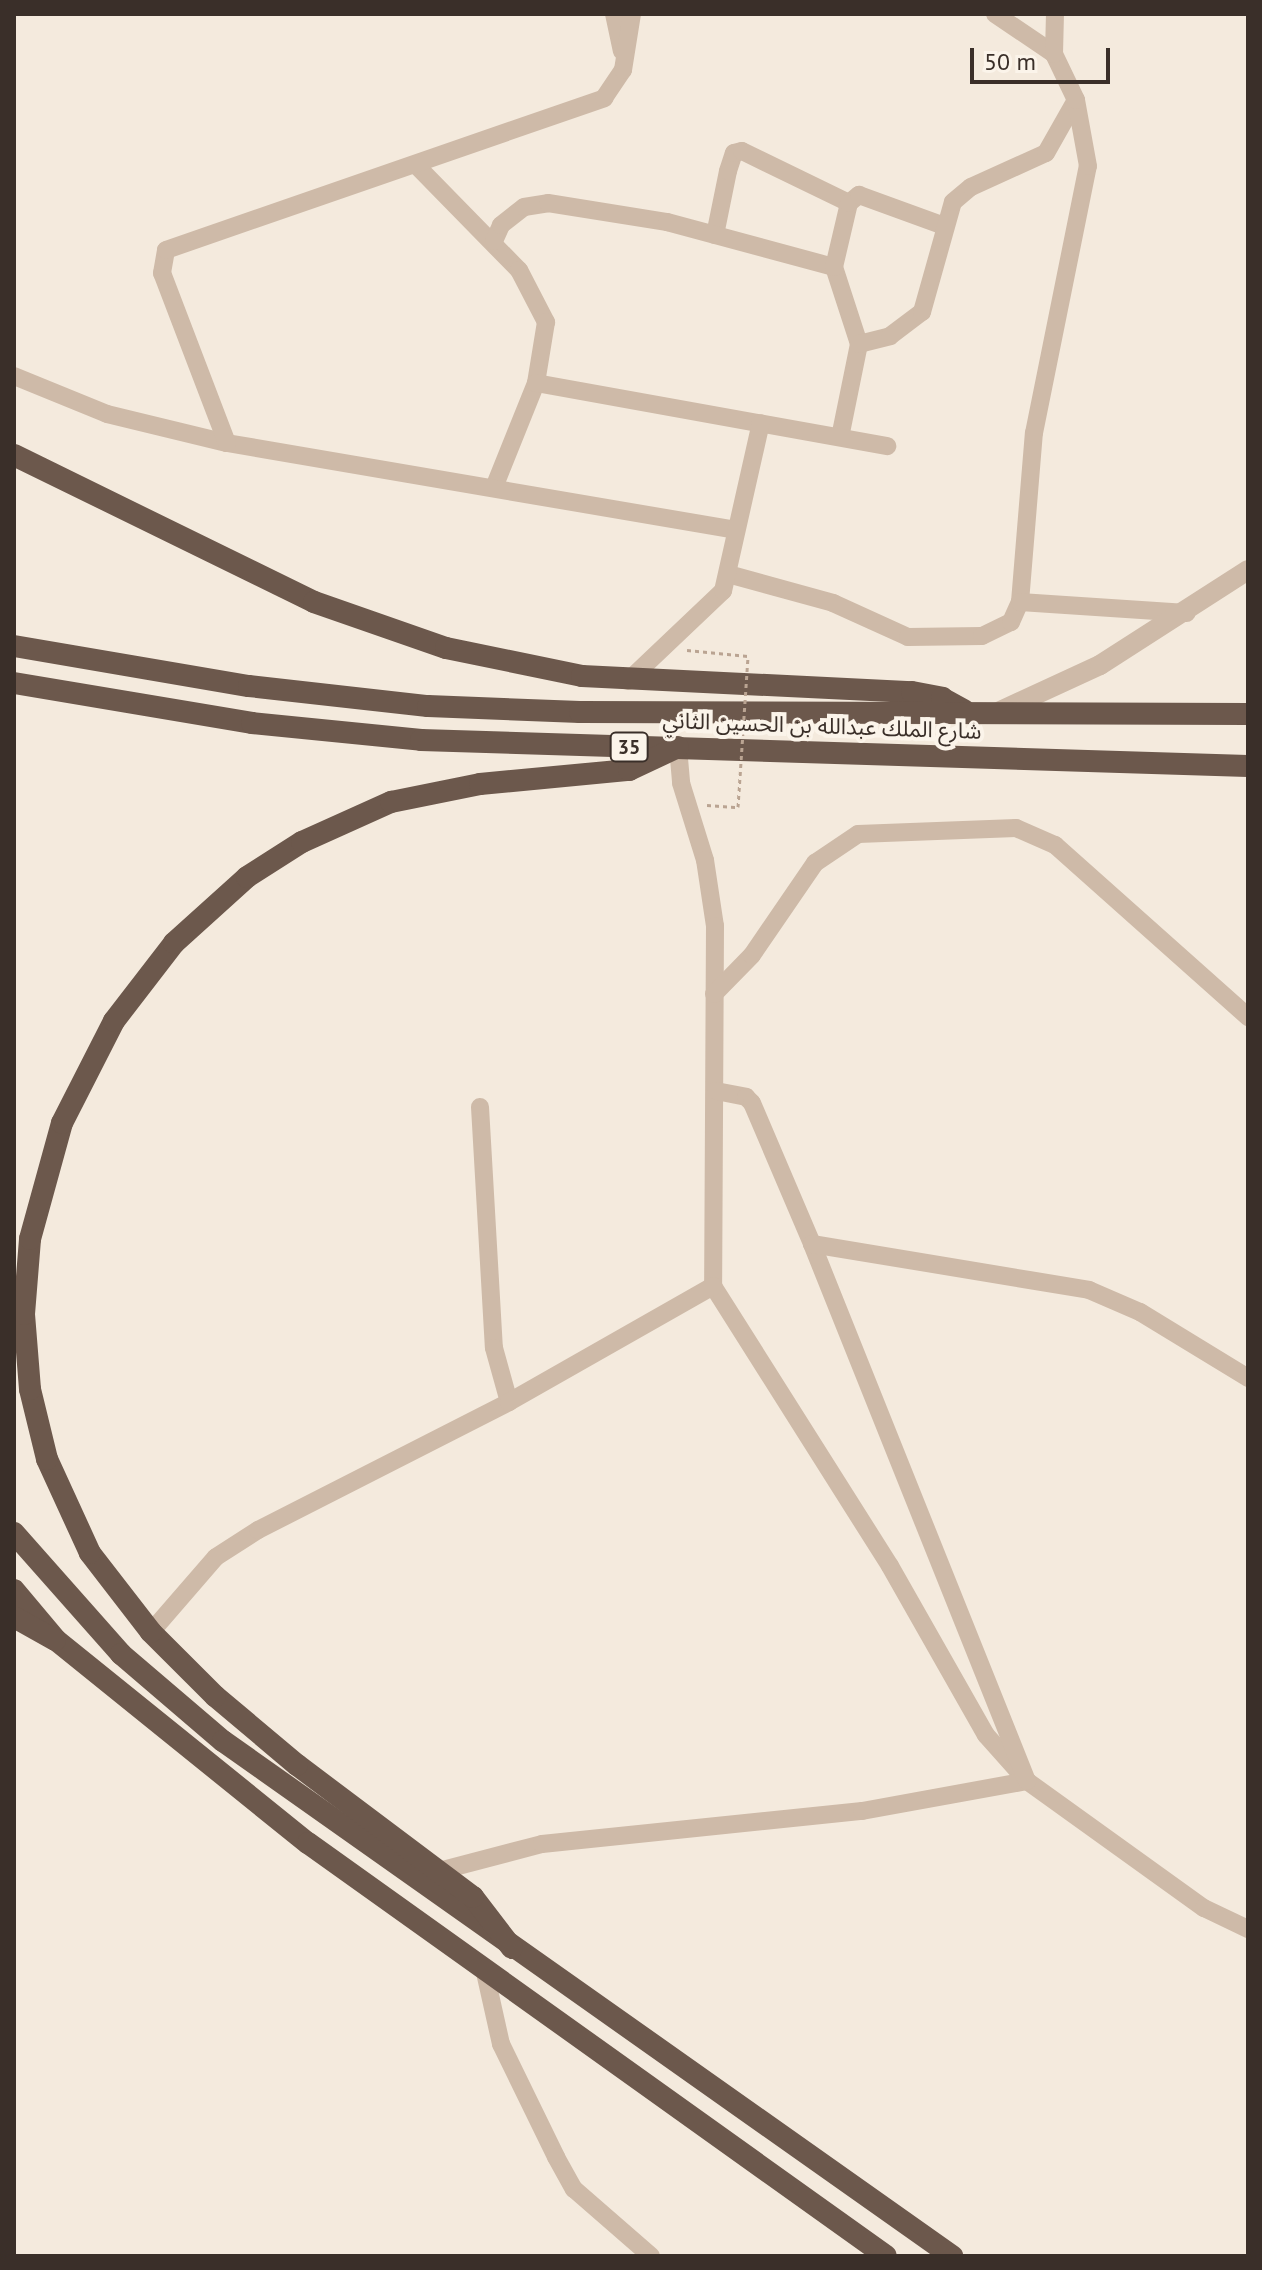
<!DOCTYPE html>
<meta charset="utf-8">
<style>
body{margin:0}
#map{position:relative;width:1262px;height:2270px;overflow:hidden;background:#f4eadd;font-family:"PT Sans","Noto Sans Arabic",sans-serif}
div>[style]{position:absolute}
.path>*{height:3px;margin-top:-1.5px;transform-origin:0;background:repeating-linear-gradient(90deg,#baa492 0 4px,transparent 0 8px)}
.minor>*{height:18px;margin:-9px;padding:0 9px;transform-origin:9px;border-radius:9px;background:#cebaa8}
.tertiary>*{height:20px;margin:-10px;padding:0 10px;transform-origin:10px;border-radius:10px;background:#cebaa8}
.trunk>*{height:22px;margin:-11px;padding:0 11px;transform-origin:11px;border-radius:11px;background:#6c584c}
.path-bridge>*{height:3px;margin-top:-1.5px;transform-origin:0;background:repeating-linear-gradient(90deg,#baa492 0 4px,transparent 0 8px)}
span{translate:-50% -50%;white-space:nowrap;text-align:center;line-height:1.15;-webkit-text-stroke:8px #fbf4ea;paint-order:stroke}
.shield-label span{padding:2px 6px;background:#fbf4ea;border:2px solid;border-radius:6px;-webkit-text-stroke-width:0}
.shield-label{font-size:20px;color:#3a2f29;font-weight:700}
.street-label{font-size:22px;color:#3a2f29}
.frame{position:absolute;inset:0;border:16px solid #3a2f29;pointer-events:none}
.scale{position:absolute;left:970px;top:48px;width:140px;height:36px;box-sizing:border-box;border:4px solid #3a2f29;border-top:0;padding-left:10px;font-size:24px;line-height:28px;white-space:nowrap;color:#3a2f29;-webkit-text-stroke:6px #fbf4ea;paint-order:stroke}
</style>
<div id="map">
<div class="path">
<i style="left:687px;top:650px;width:61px;rotate:5.6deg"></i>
<i style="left:707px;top:805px;width:31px;rotate:4deg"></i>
</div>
<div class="minor">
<i style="left:614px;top:14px;width:38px;rotate:78deg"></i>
<i style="left:995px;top:14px;width:71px;rotate:34.1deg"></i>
<i style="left:416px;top:165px;width:147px;rotate:45.6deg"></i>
<i style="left:519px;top:270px;width:59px;rotate:62.6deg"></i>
<i style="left:546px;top:322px;width:62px;rotate:99.3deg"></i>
<i style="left:536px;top:383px;width:110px;rotate:111.9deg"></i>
<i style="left:715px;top:235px;width:65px;rotate:-78.5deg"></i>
<i style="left:728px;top:171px;width:19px;rotate:-72deg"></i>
<i style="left:734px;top:153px;width:8px;rotate:-14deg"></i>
<i style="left:742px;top:151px;width:119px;rotate:25.9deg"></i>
<i style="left:494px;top:241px;width:17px;rotate:-66deg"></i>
<i style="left:501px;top:225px;width:29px;rotate:-38deg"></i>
<i style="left:524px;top:207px;width:24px;rotate:-9deg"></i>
<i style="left:548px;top:203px;width:121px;rotate:9.1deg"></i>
<i style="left:667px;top:222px;width:173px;rotate:15.1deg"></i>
<i style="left:834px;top:267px;width:81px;rotate:72deg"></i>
<i style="left:859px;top:344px;width:95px;rotate:101.5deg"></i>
<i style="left:834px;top:267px;width:66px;rotate:-76.8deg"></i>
<i style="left:849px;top:203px;width:13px;rotate:-39deg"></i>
<i style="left:859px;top:195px;width:90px;rotate:20deg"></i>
<i style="left:859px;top:344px;width:32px;rotate:-14deg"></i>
<i style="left:890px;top:336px;width:40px;rotate:-37deg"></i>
<i style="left:922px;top:312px;width:114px;rotate:-74.3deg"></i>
<i style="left:953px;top:202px;width:23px;rotate:-40deg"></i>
<i style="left:971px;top:187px;width:82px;rotate:-24.4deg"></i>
<i style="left:1046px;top:153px;width:61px;rotate:-60.5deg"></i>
<i style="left:14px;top:376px;width:100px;rotate:22.2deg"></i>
<i style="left:107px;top:414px;width:123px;rotate:13.6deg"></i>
<i style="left:227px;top:443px;width:516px;rotate:9.7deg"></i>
<i style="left:536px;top:383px;width:357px;rotate:10.2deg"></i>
<i style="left:227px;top:443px;width:182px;rotate:-110.9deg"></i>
<i style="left:162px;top:273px;width:23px;rotate:-80deg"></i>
<i style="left:166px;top:250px;width:464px;rotate:-19.1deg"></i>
<i style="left:604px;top:98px;width:34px;rotate:-56deg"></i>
<i style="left:623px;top:70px;width:57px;rotate:-80.9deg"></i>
<i style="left:728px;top:574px;width:109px;rotate:15.4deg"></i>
<i style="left:833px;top:603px;width:82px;rotate:24.4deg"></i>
<i style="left:908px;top:637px;width:74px;rotate:-0.8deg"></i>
<i style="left:982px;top:636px;width:32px;rotate:-26deg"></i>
<i style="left:1011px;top:622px;width:22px;rotate:-66deg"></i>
<i style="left:1020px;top:602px;width:170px;rotate:-85.3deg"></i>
<i style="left:1034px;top:433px;width:272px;rotate:-78.6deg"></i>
<i style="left:1088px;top:166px;width:67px;rotate:-100.3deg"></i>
<i style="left:1076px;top:100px;width:51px;rotate:-115.6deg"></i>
<i style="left:1054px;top:54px;width:40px;rotate:-88.6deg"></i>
<i style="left:1020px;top:602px;width:167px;rotate:3.8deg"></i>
<i style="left:628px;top:681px;width:131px;rotate:-43.5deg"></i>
<i style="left:723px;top:591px;width:172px;rotate:-77.3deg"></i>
<i style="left:678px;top:747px;width:36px;rotate:85deg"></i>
<i style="left:681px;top:783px;width:81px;rotate:72.7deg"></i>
<i style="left:705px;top:860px;width:67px;rotate:81.4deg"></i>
<i style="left:715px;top:926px;width:360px;rotate:90.3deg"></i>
<i style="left:713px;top:1286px;width:331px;rotate:57.7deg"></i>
<i style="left:890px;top:1566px;width:194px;rotate:60.4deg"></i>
<i style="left:986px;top:1735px;width:62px;rotate:48.3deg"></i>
<i style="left:1027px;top:1781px;width:218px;rotate:35.7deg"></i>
<i style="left:1204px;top:1908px;width:49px;rotate:25.5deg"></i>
<i style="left:714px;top:994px;width:54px;rotate:-45.7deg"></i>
<i style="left:752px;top:955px;width:112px;rotate:-55.6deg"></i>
<i style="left:815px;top:863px;width:52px;rotate:-34deg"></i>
<i style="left:858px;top:834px;width:158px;rotate:-2.2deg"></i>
<i style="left:1016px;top:828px;width:43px;rotate:23.6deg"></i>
<i style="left:1055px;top:845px;width:259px;rotate:41.7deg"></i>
<i style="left:716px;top:1091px;width:31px;rotate:11deg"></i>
<i style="left:746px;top:1097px;width:8px;rotate:45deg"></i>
<i style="left:752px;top:1103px;width:153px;rotate:66.9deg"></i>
<i style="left:480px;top:1107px;width:241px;rotate:86.7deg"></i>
<i style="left:494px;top:1348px;width:56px;rotate:74.5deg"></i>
<i style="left:151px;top:1632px;width:99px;rotate:-49.1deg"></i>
<i style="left:216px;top:1557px;width:50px;rotate:-32.7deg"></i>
<i style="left:258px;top:1530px;width:282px;rotate:-27deg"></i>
<i style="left:509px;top:1402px;width:235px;rotate:-29.6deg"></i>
<i style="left:439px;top:1871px;width:106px;rotate:-14.7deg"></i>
<i style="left:542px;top:1844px;width:322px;rotate:-5.9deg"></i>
<i style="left:862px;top:1811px;width:168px;rotate:-10.3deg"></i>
<i style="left:1027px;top:1781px;width:578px;rotate:-111.82deg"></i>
<i style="left:812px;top:1244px;width:281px;rotate:9.4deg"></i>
<i style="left:1089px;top:1290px;width:56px;rotate:23.3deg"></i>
<i style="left:1140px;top:1312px;width:127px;rotate:31.4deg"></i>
<i style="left:484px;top:1968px;width:78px;rotate:77.4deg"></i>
<i style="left:501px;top:2044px;width:126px;rotate:64deg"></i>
<i style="left:556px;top:2157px;width:37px;rotate:61deg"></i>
<i style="left:574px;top:2189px;width:102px;rotate:41deg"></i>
</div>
<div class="tertiary">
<i style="left:998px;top:712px;width:112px;rotate:-24.7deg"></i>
<i style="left:1100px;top:665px;width:176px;rotate:-32.7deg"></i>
</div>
<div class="trunk">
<i style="left:14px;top:455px;width:334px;rotate:26.1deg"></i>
<i style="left:314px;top:602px;width:140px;rotate:19.2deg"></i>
<i style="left:446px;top:648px;width:139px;rotate:11.6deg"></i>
<i style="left:582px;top:676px;width:330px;rotate:2.8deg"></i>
<i style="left:912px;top:692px;width:31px;rotate:11deg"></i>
<i style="left:942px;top:698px;width:25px;rotate:29deg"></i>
<i style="left:14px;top:646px;width:238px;rotate:9.7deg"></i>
<i style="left:249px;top:686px;width:180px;rotate:6.4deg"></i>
<i style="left:428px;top:706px;width:152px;rotate:2.3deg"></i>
<i style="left:580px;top:712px;width:668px;rotate:0.17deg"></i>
<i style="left:14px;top:683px;width:241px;rotate:9.5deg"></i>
<i style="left:252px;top:723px;width:170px;rotate:5.7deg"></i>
<i style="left:421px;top:740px;width:827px;rotate:1.8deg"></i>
<i style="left:14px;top:1533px;width:162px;rotate:48.5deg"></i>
<i style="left:121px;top:1654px;width:134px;rotate:40.5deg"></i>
<i style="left:223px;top:1741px;width:893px;rotate:35.24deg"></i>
<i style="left:14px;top:1590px;width:65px;rotate:50deg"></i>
<i style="left:56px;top:1640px;width:324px;rotate:38.9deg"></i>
<i style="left:308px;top:1843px;width:710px;rotate:35.55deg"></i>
<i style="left:14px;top:1617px;width:47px;rotate:29.3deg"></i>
<i style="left:512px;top:1948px;width:64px;rotate:-127.4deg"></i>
<i style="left:473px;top:1897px;width:220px;rotate:-143.1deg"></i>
<i style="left:297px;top:1765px;width:107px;rotate:-139.9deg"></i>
<i style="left:215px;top:1696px;width:91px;rotate:-135deg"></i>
<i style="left:151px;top:1632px;width:100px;rotate:-127.7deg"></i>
<i style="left:90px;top:1553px;width:103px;rotate:-114.6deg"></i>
<i style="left:47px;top:1459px;width:72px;rotate:-103.7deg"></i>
<i style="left:30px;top:1389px;width:75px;rotate:-94.6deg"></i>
<i style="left:24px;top:1314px;width:75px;rotate:-85.4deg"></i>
<i style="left:30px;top:1239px;width:120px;rotate:-74.6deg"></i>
<i style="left:62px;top:1123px;width:114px;rotate:-63deg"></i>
<i style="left:114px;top:1021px;width:98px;rotate:-52.4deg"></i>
<i style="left:174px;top:943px;width:98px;rotate:-42.1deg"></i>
<i style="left:247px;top:877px;width:65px;rotate:-32.5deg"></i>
<i style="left:302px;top:842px;width:98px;rotate:-24.2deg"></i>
<i style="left:391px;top:802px;width:91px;rotate:-11.4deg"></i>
<i style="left:480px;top:784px;width:150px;rotate:-5.4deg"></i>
<i style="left:629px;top:770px;width:54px;rotate:-25.1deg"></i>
</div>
<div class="path-bridge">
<i style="left:738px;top:807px;width:151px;rotate:-86.2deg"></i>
</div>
<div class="shield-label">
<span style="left:629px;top:747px">35</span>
</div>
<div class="street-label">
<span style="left:822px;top:726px;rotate:2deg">شارع الملك عبدالله بن الحسين الثاني</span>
</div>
<div class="frame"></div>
<div class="scale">50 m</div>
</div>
